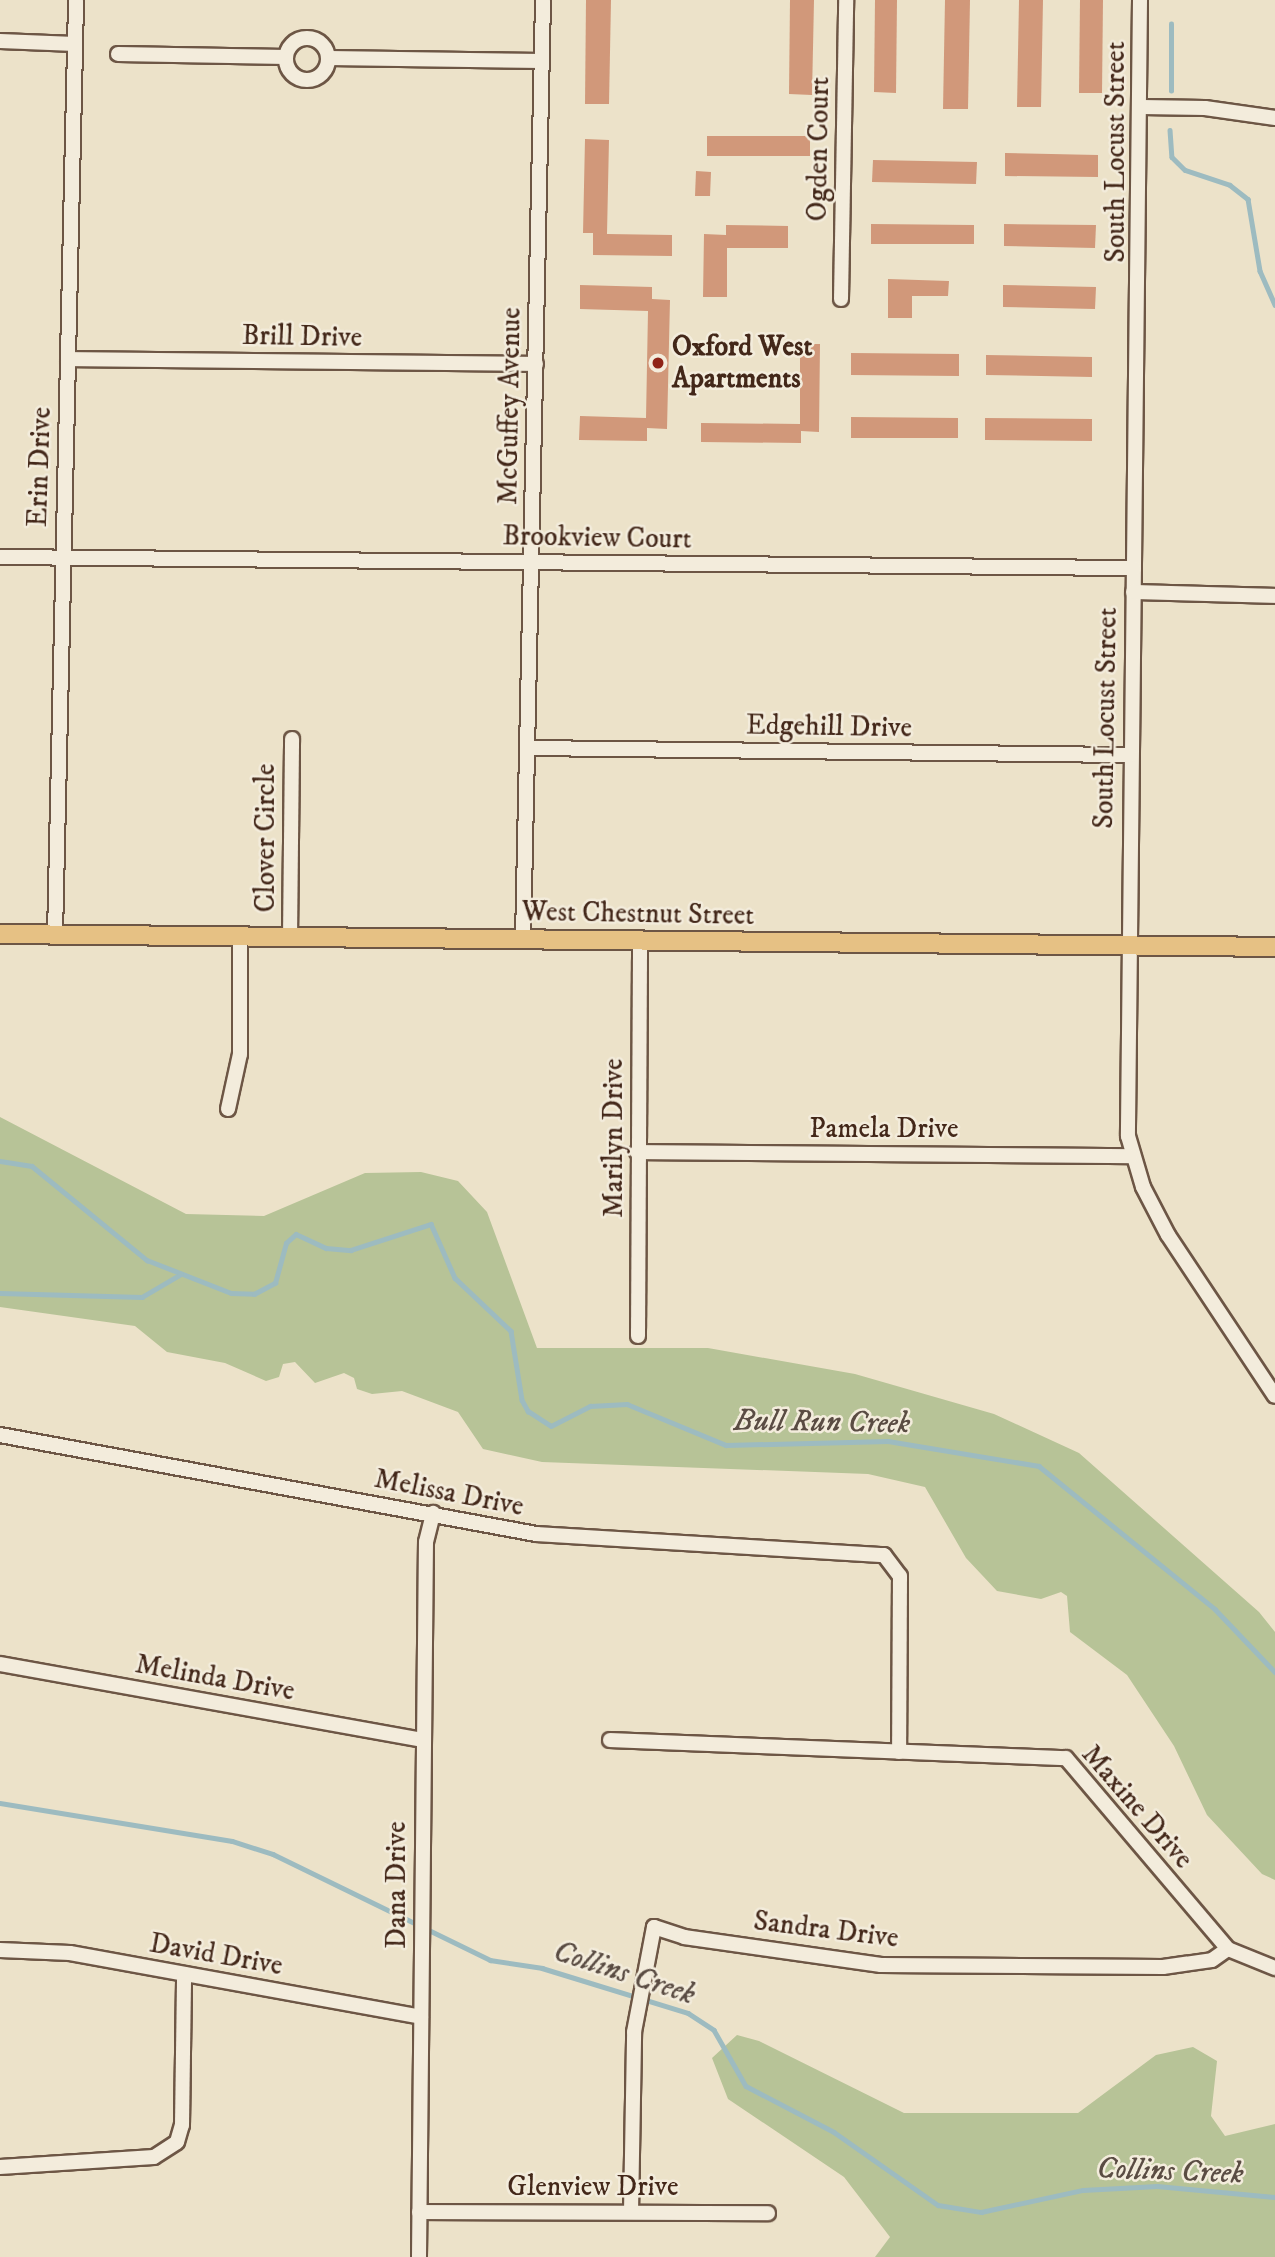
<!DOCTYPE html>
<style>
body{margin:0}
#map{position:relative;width:1275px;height:2257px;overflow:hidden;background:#ece2c9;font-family:"IM FELL DW Pica",serif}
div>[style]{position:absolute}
.green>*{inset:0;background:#b7c397}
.stream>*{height:4.5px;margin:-2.25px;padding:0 2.25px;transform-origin:2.25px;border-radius:2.25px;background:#9dbbc0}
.building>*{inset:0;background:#d1987a}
.roads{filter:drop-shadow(2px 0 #6d5645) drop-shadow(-2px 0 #6d5645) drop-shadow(0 2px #6d5645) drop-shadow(0 -2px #6d5645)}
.minor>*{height:14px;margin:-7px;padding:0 7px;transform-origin:7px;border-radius:7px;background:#f3ecdc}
.minor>.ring{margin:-7px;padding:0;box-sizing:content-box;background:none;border:14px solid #f3ecdc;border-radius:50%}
.major>*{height:18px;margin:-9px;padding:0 9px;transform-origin:9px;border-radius:9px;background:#e6c184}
.dots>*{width:19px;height:19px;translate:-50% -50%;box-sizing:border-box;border:4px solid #f3ecdc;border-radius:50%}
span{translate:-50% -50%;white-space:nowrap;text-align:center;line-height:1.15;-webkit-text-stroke:5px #f3ecdc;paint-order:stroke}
.street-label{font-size:28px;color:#432719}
.poi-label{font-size:28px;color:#432719;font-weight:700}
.left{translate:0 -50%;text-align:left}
.water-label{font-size:30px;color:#5a4c43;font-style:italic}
</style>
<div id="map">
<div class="green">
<i style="clip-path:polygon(0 1117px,186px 1214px,264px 1216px,365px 1173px,421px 1172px,458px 1181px,487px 1212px,537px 1348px,708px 1348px,855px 1374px,994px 1414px,1079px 1453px,1259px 1612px,1275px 1632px,1275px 1880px,1262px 1874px,1207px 1815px,1174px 1746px,1127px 1675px,1070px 1632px,1067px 1596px,1061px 1592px,1041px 1599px,997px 1591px,966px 1558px,925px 1487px,868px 1474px,542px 1462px,483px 1449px,458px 1412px,402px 1391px,372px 1394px,357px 1389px,354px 1378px,344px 1373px,315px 1383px,295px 1362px,283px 1364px,279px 1377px,266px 1381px,225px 1363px,167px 1352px,135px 1326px,0 1307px)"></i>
<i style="clip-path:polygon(737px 2035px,759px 2041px,904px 2113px,1078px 2113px,1156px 2055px,1193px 2047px,1217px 2061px,1211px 2116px,1225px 2136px,1275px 2124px,1275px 2257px,875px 2257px,890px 2237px,844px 2177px,728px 2099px,712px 2058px)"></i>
</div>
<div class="stream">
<i style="left:1171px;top:91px;width:67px;rotate:-90deg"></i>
<i style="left:1170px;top:130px;width:27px;rotate:86deg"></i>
<i style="left:1172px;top:157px;width:18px;rotate:45deg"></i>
<i style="left:1185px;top:170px;width:47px;rotate:18.4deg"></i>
<i style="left:1230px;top:185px;width:23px;rotate:38deg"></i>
<i style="left:1248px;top:199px;width:73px;rotate:80.5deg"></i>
<i style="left:1260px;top:271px;width:37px;rotate:66deg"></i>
<i style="left:0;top:1161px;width:32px;rotate:9deg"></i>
<i style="left:32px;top:1166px;width:149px;rotate:39.3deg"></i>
<i style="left:147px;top:1260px;width:90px;rotate:21.4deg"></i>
<i style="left:231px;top:1293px;width:23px;rotate:2deg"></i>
<i style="left:254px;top:1294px;width:24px;rotate:-28deg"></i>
<i style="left:275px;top:1283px;width:41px;rotate:-74.6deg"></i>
<i style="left:286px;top:1243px;width:13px;rotate:-42deg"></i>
<i style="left:296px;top:1234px;width:33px;rotate:25deg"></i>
<i style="left:326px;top:1248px;width:25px;rotate:5deg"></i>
<i style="left:351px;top:1250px;width:84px;rotate:-18deg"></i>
<i style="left:431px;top:1224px;width:59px;rotate:66deg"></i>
<i style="left:455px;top:1278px;width:77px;rotate:43.4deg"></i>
<i style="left:511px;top:1331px;width:70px;rotate:80.9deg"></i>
<i style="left:522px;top:1400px;width:13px;rotate:61deg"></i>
<i style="left:528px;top:1411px;width:27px;rotate:33deg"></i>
<i style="left:551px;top:1426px;width:44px;rotate:-27.1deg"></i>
<i style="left:590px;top:1406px;width:37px;rotate:-3deg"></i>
<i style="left:627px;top:1404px;width:107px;rotate:22.5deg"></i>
<i style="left:726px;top:1445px;width:162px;rotate:-1.4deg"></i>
<i style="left:888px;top:1441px;width:153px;rotate:9.4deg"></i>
<i style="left:1039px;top:1466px;width:227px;rotate:39.1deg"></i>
<i style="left:1215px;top:1609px;width:87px;rotate:46.4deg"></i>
<i style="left:0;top:1293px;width:142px;rotate:1.6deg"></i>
<i style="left:142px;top:1297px;width:45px;rotate:-30.5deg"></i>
<i style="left:0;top:1803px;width:235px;rotate:9.3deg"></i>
<i style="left:232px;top:1841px;width:43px;rotate:17.6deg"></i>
<i style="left:273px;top:1854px;width:242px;rotate:26deg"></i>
<i style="left:490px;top:1960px;width:53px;rotate:8.7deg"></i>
<i style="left:542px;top:1968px;width:153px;rotate:17.1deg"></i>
<i style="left:688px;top:2013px;width:31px;rotate:33deg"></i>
<i style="left:714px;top:2030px;width:64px;rotate:60.3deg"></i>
<i style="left:746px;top:2086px;width:99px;rotate:27.6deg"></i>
<i style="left:834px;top:2132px;width:127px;rotate:35.1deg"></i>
<i style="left:938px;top:2205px;width:44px;rotate:9.2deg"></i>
<i style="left:981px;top:2212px;width:104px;rotate:-12.2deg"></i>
<i style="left:1083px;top:2190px;width:74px;rotate:-3.1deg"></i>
<i style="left:1157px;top:2186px;width:119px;rotate:5.3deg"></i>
</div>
<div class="building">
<i style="clip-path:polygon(586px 0,611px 0,609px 104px,585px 104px)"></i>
<i style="clip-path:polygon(790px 0,814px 0,812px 95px,789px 94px)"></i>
<i style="clip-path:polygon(875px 0,897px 0,896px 93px,874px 92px)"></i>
<i style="clip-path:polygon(945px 0,970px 0,968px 109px,943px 109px)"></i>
<i style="clip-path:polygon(1019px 0,1043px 0,1041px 107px,1017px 107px)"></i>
<i style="clip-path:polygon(1080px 0,1103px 0,1102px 93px,1079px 93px)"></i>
<i style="clip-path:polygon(707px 136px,810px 136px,810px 156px,707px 156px)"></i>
<i style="clip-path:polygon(585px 139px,609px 140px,607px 234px,672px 235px,672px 256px,593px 255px,593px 233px,583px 233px)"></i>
<i style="clip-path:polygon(1005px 153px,1098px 155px,1098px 177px,1005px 176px)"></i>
<i style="clip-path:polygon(873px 160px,977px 162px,976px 184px,872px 182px)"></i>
<i style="clip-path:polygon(696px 171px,711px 172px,710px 196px,695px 196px)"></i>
<i style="clip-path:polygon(871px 224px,974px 225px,974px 244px,871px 244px)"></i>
<i style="clip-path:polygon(1004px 224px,1096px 225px,1095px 248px,1004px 246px)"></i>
<i style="clip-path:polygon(726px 225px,788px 226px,788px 248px,727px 248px,727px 297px,703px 297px,704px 234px,726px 235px)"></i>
<i style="clip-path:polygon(888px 279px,949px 281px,948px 296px,912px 296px,912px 318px,888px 318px)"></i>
<i style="clip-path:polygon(580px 285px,652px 287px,652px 299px,670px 300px,667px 429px,647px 428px,647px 441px,579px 440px,580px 416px,646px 418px,648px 311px,580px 309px)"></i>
<i style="clip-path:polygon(1003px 285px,1096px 287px,1095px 309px,1003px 307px)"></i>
<i style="clip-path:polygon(800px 344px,820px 344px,819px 432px,801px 431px,801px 443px,701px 442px,701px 423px,800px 424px)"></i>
<i style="clip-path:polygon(851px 353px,959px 354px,959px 376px,851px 375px)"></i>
<i style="clip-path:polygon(986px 355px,1092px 357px,1092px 377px,986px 375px)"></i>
<i style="clip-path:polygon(851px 417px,958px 418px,958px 438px,851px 438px)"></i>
<i style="clip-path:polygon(985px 418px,1092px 419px,1092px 441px,985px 440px)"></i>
</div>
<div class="roads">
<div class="minor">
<i style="left:1140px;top:0;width:1136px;rotate:90.61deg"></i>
<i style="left:1128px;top:1136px;width:53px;rotate:73.6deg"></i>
<i style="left:1143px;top:1187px;width:54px;rotate:62.5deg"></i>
<i style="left:1168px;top:1235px;width:193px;rotate:56.4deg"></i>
<i class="ring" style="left:286px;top:38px;width:28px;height:28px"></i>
<i style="left:0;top:41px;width:75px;rotate:2.3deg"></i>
<i style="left:118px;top:54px;width:168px;rotate:1deg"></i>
<i style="left:329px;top:58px;width:213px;rotate:0.8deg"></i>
<i style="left:1142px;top:107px;width:63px;rotate:0.9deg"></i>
<i style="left:1205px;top:108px;width:71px;rotate:8.1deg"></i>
<i style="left:841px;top:299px;width:299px;rotate:-89deg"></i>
<i style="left:68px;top:359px;width:468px;rotate:0.6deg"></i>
<i style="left:0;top:557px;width:1134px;rotate:0.56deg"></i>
<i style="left:1133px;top:592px;width:142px;rotate:1.6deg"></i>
<i style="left:527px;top:748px;width:603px;rotate:0.67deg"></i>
<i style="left:55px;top:935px;width:935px;rotate:-88.71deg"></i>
<i style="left:290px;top:937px;width:198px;rotate:-89.4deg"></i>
<i style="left:523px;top:939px;width:939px;rotate:-88.78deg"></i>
<i style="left:228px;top:1109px;width:56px;rotate:-77.7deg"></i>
<i style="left:240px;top:1054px;width:117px;rotate:-90deg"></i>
<i style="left:637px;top:1152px;width:494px;rotate:0.5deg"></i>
<i style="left:638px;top:1336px;width:396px;rotate:-89.7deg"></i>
<i style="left:0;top:1435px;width:545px;rotate:10.46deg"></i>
<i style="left:536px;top:1534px;width:349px;rotate:3.5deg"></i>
<i style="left:884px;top:1555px;width:26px;rotate:53deg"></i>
<i style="left:900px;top:1576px;width:176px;rotate:90.3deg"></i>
<i style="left:0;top:1664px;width:429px;rotate:10.2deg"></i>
<i style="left:610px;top:1740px;width:456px;rotate:2.3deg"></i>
<i style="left:1066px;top:1758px;width:250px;rotate:49.7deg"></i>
<i style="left:1228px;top:1949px;width:51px;rotate:22deg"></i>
<i style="left:0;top:1950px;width:70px;rotate:2.5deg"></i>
<i style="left:70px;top:1953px;width:357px;rotate:10.3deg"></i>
<i style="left:0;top:2167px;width:154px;rotate:-3.7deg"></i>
<i style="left:154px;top:2157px;width:27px;rotate:-33deg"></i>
<i style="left:177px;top:2142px;width:18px;rotate:-74deg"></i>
<i style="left:182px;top:2125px;width:151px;rotate:-89.2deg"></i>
<i style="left:419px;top:2212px;width:349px;rotate:0.2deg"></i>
<i style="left:631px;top:2212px;width:180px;rotate:-89deg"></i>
<i style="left:634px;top:2032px;width:107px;rotate:-79.2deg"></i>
<i style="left:654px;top:1927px;width:32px;rotate:18deg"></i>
<i style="left:684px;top:1937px;width:199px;rotate:8.1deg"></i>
<i style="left:881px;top:1965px;width:282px;rotate:0.4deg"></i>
<i style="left:1163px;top:1967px;width:49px;rotate:-8.1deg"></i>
<i style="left:1212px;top:1960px;width:19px;rotate:-35deg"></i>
<i style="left:419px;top:2257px;width:715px;rotate:-89.44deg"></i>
<i style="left:426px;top:1542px;width:30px;rotate:-76deg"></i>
</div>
<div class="major">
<i style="left:0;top:934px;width:1275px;rotate:0.58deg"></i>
</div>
</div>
<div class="dots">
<i style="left:658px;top:363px;background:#8f2418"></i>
</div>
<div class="street-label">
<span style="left:819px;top:149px;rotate:-89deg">Ogden Court</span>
<span style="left:1116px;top:152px;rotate:-90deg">South Locust Street</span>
<span style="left:302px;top:337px;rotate:1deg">Brill Drive</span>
<span style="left:510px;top:406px;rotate:-89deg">McGuffey Avenue</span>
<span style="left:40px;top:467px;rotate:-88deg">Erin Drive</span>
<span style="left:597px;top:538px;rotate:1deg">Brookview Court</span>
<span style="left:1106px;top:718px;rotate:-89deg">South Locust Street</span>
<span style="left:829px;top:727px;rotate:1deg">Edgehill Drive</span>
<span style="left:266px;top:838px;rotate:-90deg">Clover Circle</span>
<span style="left:638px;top:914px;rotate:1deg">West Chestnut Street</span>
<span style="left:884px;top:1129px">Pamela Drive</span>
<span style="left:614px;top:1138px;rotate:-90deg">Marilyn Drive</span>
<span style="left:449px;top:1493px;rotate:11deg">Melissa Drive</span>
<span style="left:215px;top:1678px;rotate:10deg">Melinda Drive</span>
<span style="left:1137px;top:1807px;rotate:49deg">Maxine Drive</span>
<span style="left:397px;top:1885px;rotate:-90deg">Dana Drive</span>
<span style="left:826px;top:1930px;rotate:7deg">Sandra Drive</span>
<span style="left:216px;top:1955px;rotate:10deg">David Drive</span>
<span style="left:593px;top:2187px">Glenview Drive</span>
</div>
<div class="poi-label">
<span class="left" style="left:672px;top:363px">Oxford West<br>Apartments</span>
</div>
<div class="water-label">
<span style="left:822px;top:1423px;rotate:1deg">Bull Run Creek</span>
<span style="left:624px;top:1974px;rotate:18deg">Collins Creek</span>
<span style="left:1170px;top:2172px;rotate:2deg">Collins Creek</span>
</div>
</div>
